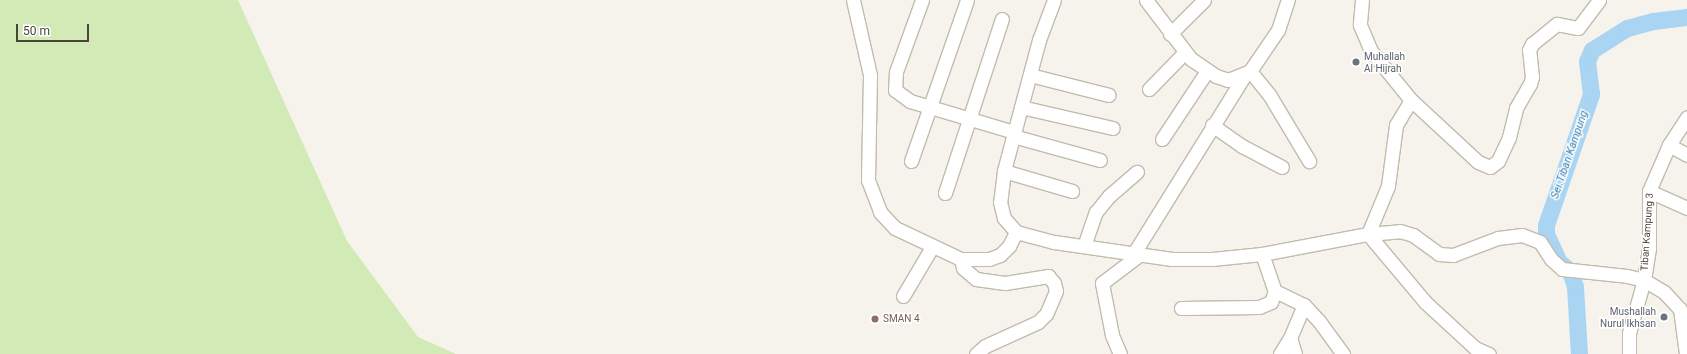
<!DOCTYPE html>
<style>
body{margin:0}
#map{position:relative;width:1687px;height:354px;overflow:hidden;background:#f6f3ec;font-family:Roboto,sans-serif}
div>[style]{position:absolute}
.green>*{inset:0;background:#d2eab5}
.river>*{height:17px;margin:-8.5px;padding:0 8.5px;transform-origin:8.5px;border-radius:8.5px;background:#a9d4f2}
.roads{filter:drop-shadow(1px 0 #c2bbae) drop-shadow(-1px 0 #c2bbae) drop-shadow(0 1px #c2bbae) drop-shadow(0 -1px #c2bbae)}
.minor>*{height:13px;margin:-6.5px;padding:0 6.5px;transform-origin:6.5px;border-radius:6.5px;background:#fff}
.dots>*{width:11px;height:11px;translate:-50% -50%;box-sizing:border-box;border:2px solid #fff;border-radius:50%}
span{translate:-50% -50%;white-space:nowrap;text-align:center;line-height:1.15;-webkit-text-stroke:3px #fff;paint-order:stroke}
.worship-label{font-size:10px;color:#5b616d}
.left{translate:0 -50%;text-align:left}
.right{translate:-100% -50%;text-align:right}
.street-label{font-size:10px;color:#4b4439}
.education-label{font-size:10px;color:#785e54}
.water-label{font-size:11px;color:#2e7ab2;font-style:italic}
.scale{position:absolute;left:16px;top:24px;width:73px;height:18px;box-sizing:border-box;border:2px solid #4b4439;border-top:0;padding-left:5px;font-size:12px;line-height:14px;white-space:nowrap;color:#4b4439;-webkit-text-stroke:3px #fff;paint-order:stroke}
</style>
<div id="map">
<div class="green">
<i style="clip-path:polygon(0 0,238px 0,347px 241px,418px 337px,456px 354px,0 354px)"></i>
</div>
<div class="river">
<i style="left:1579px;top:354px;width:67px;rotate:-93.4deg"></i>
<i style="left:1575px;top:287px;width:17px;rotate:-107deg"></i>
<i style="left:1570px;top:271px;width:14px;rotate:-141deg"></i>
<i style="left:1559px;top:262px;width:31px;rotate:-115deg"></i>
<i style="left:1546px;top:234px;width:9px;rotate:-90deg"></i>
<i style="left:1546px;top:225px;width:139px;rotate:-71deg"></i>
<i style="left:1591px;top:94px;width:33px;rotate:-97deg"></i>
<i style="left:1587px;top:61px;width:12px;rotate:-66deg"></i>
<i style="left:1592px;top:50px;width:41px;rotate:-32.2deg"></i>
<i style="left:1627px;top:28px;width:27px;rotate:-15deg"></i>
<i style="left:1653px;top:21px;width:34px;rotate:-7deg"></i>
</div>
<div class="roads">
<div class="minor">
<i style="left:853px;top:0;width:77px;rotate:77.2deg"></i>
<i style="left:870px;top:75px;width:105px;rotate:91.1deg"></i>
<i style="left:868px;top:180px;width:34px;rotate:69deg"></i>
<i style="left:880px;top:212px;width:22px;rotate:47deg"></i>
<i style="left:895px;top:228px;width:73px;rotate:25.2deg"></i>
<i style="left:961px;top:259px;width:28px"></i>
<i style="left:989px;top:259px;width:12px;rotate:-20deg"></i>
<i style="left:1000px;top:255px;width:13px;rotate:-45deg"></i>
<i style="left:1009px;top:246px;width:16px;rotate:-63deg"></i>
<i style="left:922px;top:0;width:77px;rotate:109.9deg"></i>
<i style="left:896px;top:72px;width:18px;rotate:93deg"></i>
<i style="left:895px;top:90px;width:19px;rotate:36deg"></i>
<i style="left:910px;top:101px;width:109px;rotate:16.6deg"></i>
<i style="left:1054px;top:0;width:43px;rotate:110.6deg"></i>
<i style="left:1039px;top:40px;width:136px;rotate:105deg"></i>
<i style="left:1004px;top:171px;width:31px;rotate:97deg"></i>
<i style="left:1000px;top:202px;width:16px;rotate:76deg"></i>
<i style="left:1004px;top:218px;width:18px;rotate:49deg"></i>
<i style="left:1016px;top:232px;width:39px;rotate:15deg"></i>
<i style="left:1054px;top:242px;width:119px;rotate:8.2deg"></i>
<i style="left:1172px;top:259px;width:40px"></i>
<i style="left:1212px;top:259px;width:50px;rotate:-5.7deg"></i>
<i style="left:1262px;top:254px;width:108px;rotate:-10.7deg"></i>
<i style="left:1368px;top:234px;width:32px;rotate:-5deg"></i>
<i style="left:1400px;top:231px;width:14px;rotate:17deg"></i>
<i style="left:1413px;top:235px;width:32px;rotate:36deg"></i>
<i style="left:1439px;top:254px;width:14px;rotate:4deg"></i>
<i style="left:1453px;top:255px;width:48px;rotate:-20.7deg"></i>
<i style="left:1498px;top:238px;width:24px;rotate:-7deg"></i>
<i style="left:1522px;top:235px;width:19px;rotate:21deg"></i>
<i style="left:1540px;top:242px;width:20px;rotate:57deg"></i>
<i style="left:1551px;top:259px;width:15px;rotate:42deg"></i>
<i style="left:1562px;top:269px;width:65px;rotate:6.1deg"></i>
<i style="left:1627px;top:276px;width:17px;rotate:13deg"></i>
<i style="left:1644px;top:280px;width:23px;rotate:31deg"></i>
<i style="left:1664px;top:292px;width:23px;rotate:47deg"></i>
<i style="left:1680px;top:309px;width:45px;rotate:82.4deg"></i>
<i style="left:1146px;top:0;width:74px;rotate:52.7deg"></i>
<i style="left:1191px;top:59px;width:30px;rotate:34deg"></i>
<i style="left:1216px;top:76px;width:13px;rotate:18deg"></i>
<i style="left:1228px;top:80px;width:24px;rotate:-22deg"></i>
<i style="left:1250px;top:71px;width:50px;rotate:-55.7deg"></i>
<i style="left:1278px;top:30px;width:32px;rotate:-72deg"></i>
<i style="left:1362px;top:0;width:25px;rotate:95deg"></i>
<i style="left:1360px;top:25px;width:28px;rotate:67deg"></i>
<i style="left:1371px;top:51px;width:63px;rotate:50.8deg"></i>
<i style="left:1411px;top:100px;width:91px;rotate:42.8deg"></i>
<i style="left:1478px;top:162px;width:13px;rotate:23deg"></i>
<i style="left:1490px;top:167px;width:10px;rotate:-37deg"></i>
<i style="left:1498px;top:161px;width:26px;rotate:-65deg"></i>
<i style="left:1509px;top:137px;width:30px;rotate:-76deg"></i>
<i style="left:1516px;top:108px;width:28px;rotate:-60deg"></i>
<i style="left:1530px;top:84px;width:7px;rotate:-74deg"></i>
<i style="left:1532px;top:77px;width:27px;rotate:-96deg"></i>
<i style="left:1529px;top:50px;width:7px;rotate:-63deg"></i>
<i style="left:1532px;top:44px;width:32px;rotate:-39deg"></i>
<i style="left:1557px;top:24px;width:21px;rotate:11deg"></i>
<i style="left:1578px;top:28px;width:35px;rotate:-53deg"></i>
<i style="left:1170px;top:34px;width:48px;rotate:-45deg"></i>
<i style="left:1250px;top:71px;width:32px;rotate:51deg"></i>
<i style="left:1270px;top:96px;width:76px;rotate:59deg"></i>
<i style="left:1030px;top:75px;width:81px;rotate:14.2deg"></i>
<i style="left:1149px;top:89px;width:52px;rotate:-45.8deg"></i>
<i style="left:1411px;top:100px;width:29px;rotate:121deg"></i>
<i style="left:1396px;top:125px;width:62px;rotate:97.5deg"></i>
<i style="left:1388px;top:186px;width:52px;rotate:112.6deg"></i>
<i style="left:1368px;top:234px;width:89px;rotate:50deg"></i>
<i style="left:1425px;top:302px;width:68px;rotate:42.6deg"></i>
<i style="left:1475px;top:348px;width:15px;rotate:23deg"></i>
<i style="left:1021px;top:107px;width:94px;rotate:12.9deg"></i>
<i style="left:1212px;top:125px;width:37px;rotate:35deg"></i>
<i style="left:1242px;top:146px;width:45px;rotate:27.7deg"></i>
<i style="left:1013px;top:136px;width:90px;rotate:15.4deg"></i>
<i style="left:1162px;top:139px;width:82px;rotate:-56.5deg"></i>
<i style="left:1669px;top:145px;width:21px;rotate:29deg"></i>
<i style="left:911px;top:161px;width:170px;rotate:-70.8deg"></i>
<i style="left:1004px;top:171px;width:71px;rotate:16.4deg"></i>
<i style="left:1649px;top:191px;width:42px;rotate:24.1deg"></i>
<i style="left:945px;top:193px;width:183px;rotate:-71.9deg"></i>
<i style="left:1084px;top:246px;width:36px;rotate:-71deg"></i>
<i style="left:1096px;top:212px;width:21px;rotate:-51deg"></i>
<i style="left:1109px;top:196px;width:37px;rotate:-41deg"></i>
<i style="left:1134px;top:253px;width:208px;rotate:-58.1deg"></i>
<i style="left:1262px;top:254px;width:39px;rotate:71deg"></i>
<i style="left:1275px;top:291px;width:32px;rotate:26deg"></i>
<i style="left:1304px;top:305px;width:22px;rotate:47deg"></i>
<i style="left:1319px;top:321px;width:41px;rotate:54deg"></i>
<i style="left:961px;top:259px;width:9px;rotate:77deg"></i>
<i style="left:963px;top:268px;width:17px;rotate:40deg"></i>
<i style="left:976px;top:279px;width:29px;rotate:8deg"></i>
<i style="left:1005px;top:283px;width:44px;rotate:-9.2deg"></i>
<i style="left:1048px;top:276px;width:9px;rotate:49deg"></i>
<i style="left:1054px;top:283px;width:8px;rotate:76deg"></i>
<i style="left:1056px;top:291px;width:25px;rotate:113deg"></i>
<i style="left:1046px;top:314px;width:11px;rotate:135deg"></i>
<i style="left:1038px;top:322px;width:58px;rotate:155.6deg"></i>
<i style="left:985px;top:346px;width:12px;rotate:138deg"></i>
<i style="left:903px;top:296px;width:57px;rotate:-59.4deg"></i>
<i style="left:1181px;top:308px;width:78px;rotate:-0.7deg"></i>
<i style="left:1259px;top:307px;width:13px;rotate:-23deg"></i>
<i style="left:1271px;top:302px;width:12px;rotate:-70deg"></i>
<i style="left:1120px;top:354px;width:21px;rotate:-113deg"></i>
<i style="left:1112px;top:335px;width:53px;rotate:-100.9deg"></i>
<i style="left:1102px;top:283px;width:46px;rotate:-37.1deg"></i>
<i style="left:1280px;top:354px;width:19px;rotate:-58deg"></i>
<i style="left:1295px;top:354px;width:17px;rotate:-107deg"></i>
<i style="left:1290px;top:338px;width:36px;rotate:-67deg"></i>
<i style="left:1629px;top:354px;width:21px;rotate:-90deg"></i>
<i style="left:1629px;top:333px;width:55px;rotate:-74.2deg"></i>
<i style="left:1644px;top:280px;width:33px;rotate:-81deg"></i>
<i style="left:1649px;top:247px;width:56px;rotate:-90deg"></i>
<i style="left:1649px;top:191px;width:50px;rotate:-66.5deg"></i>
<i style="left:1669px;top:145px;width:33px;rotate:-57deg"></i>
</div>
</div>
<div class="dots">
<i style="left:1356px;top:62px;background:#6b7280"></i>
<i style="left:1664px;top:317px;background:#6b7280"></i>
<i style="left:875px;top:319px;background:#8d6e63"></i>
</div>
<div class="worship-label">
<span class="left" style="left:1364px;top:62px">Muhallah<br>Al Hijrah</span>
<span class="right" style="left:1656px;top:317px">Mushallah<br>Nurul Ikhsan</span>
</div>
<div class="street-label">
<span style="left:1647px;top:232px;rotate:-86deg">Tiban Kampung 3</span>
</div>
<div class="education-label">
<span class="left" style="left:883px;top:319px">SMAN 4</span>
</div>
<div class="water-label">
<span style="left:1570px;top:155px;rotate:-71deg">Sei.Tiban Kampung</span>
</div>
<div class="scale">50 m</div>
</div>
